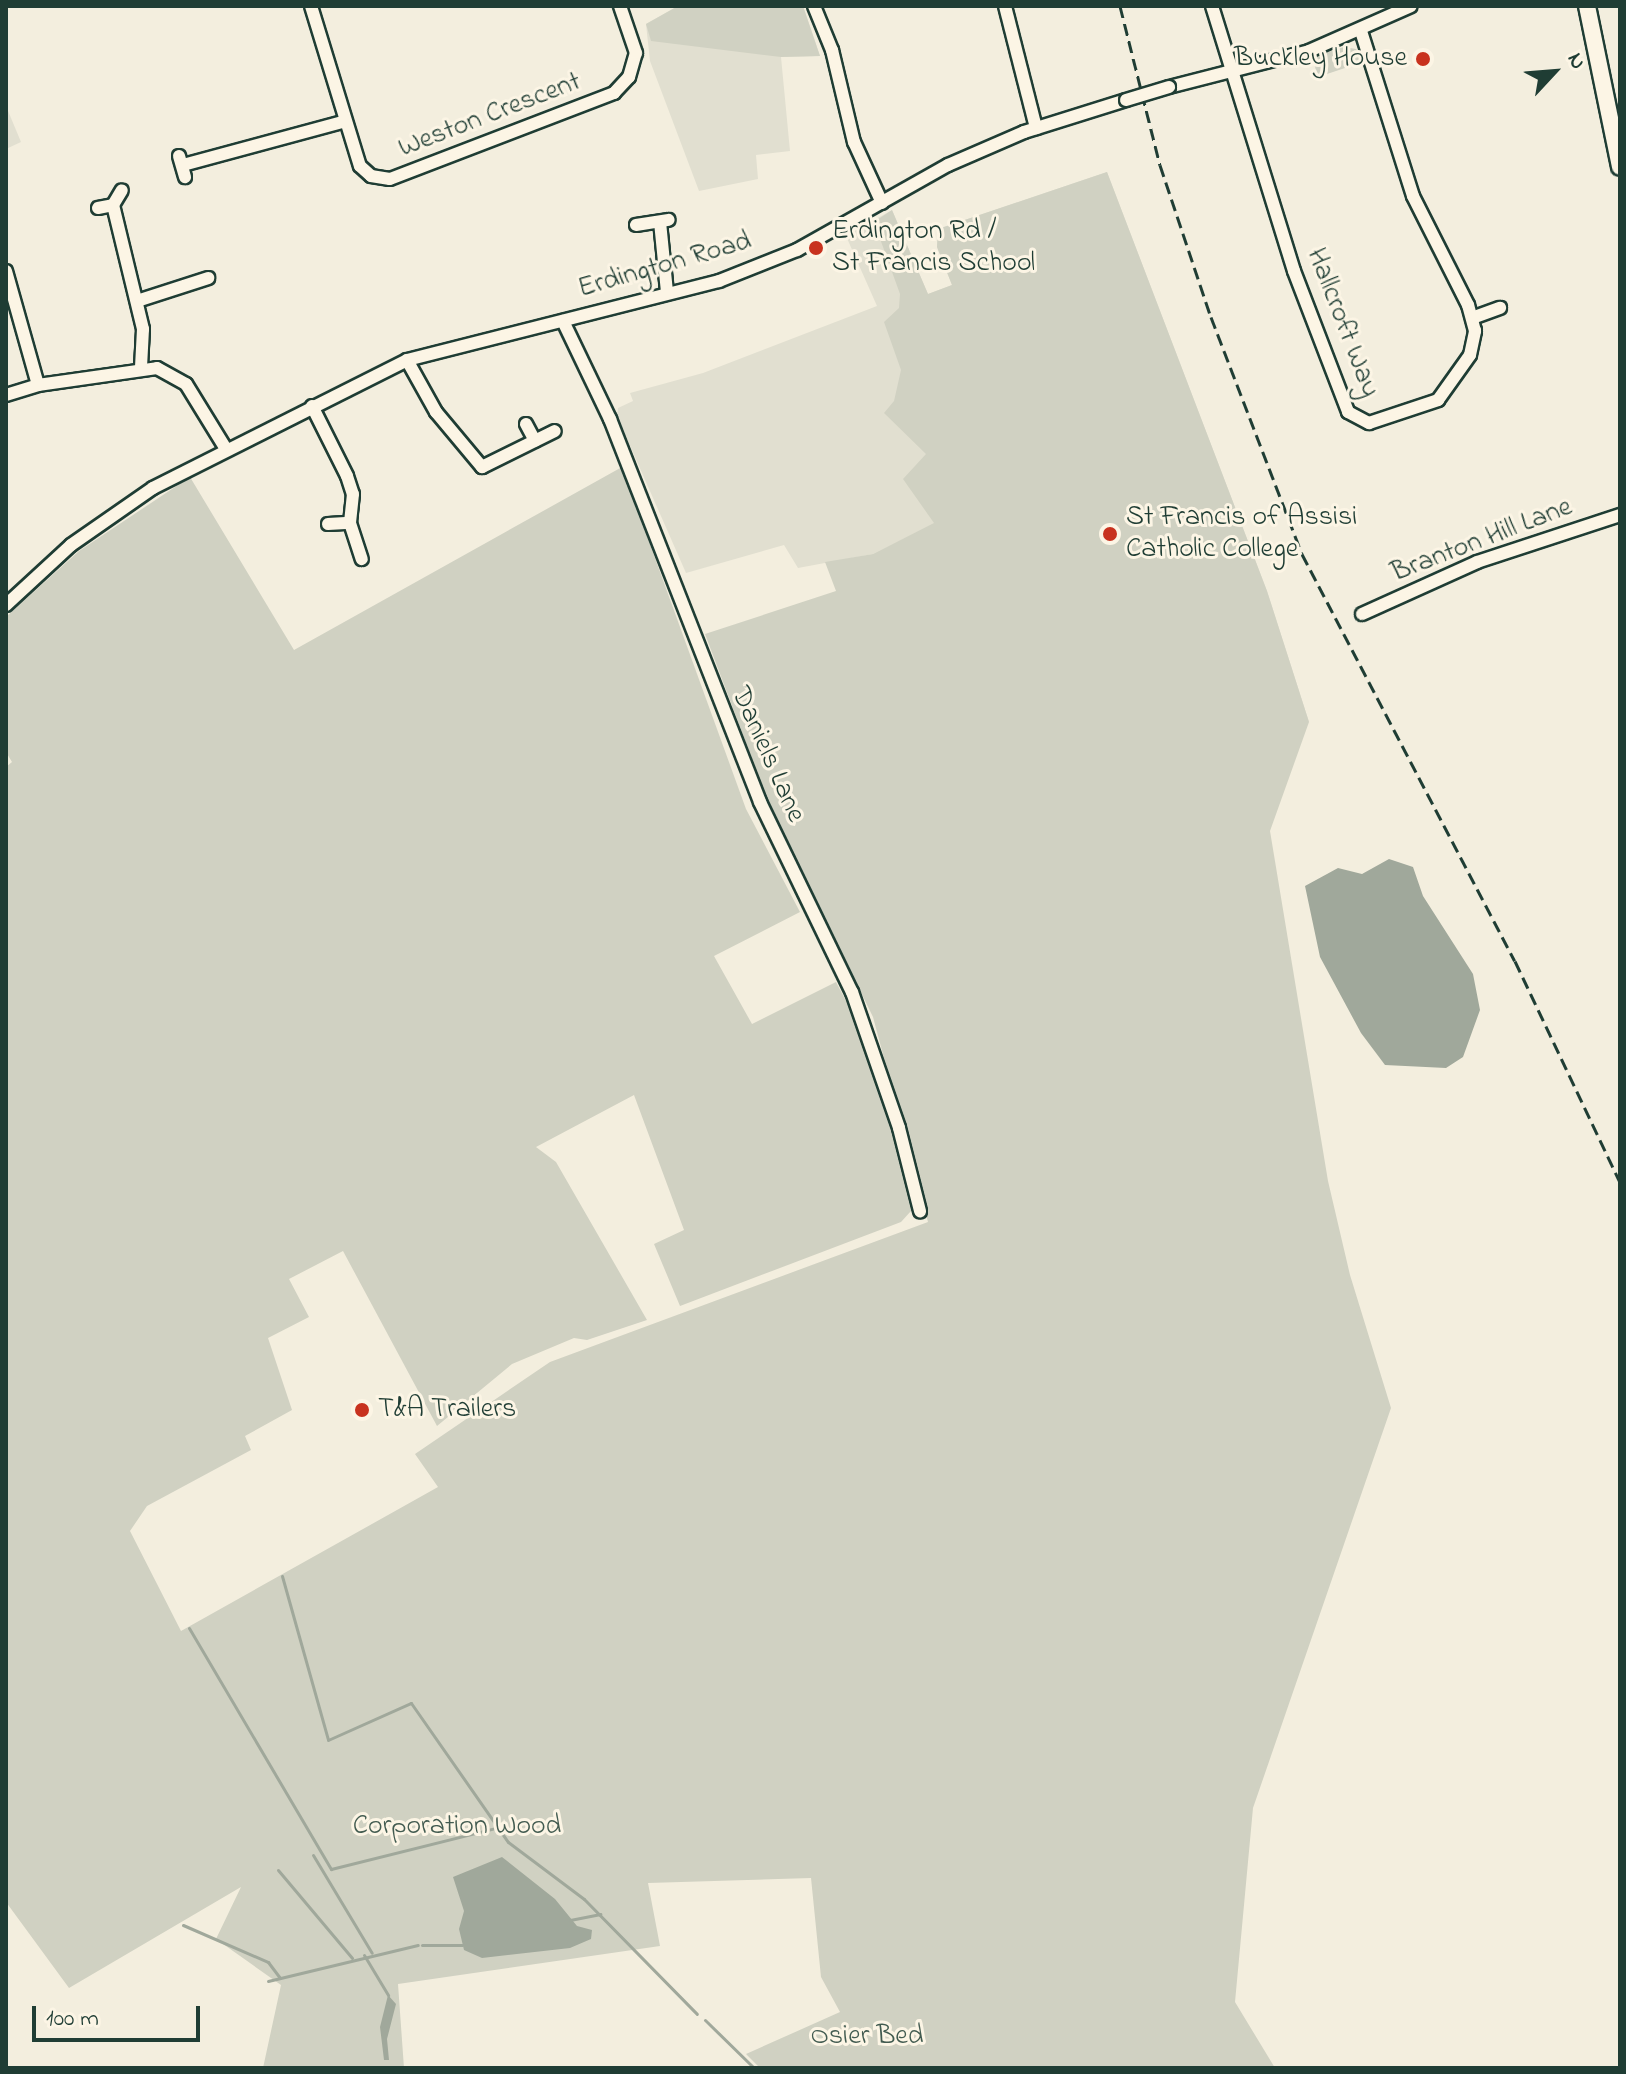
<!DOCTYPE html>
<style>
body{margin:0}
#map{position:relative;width:1626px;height:2074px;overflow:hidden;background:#f3eede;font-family:"Indie Flower",sans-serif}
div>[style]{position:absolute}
.built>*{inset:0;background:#e1dfd0}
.green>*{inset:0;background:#d0d1c2}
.water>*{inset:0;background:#a0a89b}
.stream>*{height:3px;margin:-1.5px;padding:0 1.5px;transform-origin:1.5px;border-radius:1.5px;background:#a0a89b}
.roads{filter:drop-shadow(2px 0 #1f3d34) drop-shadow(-2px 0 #1f3d34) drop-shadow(0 2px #1f3d34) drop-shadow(0 -2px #1f3d34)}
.minor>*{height:12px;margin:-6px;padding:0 6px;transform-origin:6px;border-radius:6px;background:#fcf5e5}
.major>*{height:16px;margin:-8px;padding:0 8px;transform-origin:8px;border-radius:8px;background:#fcf5e5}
.rail>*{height:3px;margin-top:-1.5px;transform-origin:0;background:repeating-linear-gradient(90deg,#1f3d34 0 12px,transparent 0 18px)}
.bridges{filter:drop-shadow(2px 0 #1f3d34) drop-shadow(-2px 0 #1f3d34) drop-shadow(0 2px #1f3d34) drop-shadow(0 -2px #1f3d34)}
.minor-bridge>*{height:12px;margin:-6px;padding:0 6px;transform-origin:6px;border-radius:6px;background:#fcf5e5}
.dots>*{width:22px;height:22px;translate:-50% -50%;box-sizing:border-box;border:4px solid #fcf5e5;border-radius:50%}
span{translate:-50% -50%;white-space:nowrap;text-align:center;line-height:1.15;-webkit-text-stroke:6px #fcf5e5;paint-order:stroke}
.poi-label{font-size:28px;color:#1f3d34}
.right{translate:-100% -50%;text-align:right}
.left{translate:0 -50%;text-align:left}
.street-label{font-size:28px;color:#1f3d34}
.park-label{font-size:28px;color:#425b50}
.frame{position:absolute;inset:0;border:8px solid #1f3d34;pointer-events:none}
.north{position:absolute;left:1514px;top:32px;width:80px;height:80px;-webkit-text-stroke:6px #fcf5e5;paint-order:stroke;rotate:64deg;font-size:22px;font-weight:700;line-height:32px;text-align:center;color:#1f3d34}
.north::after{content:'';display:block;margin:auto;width:28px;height:36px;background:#1f3d34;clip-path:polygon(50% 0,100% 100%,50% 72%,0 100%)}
.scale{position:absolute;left:32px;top:2006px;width:168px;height:36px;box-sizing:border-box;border:4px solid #1f3d34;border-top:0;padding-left:10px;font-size:24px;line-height:28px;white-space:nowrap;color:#1f3d34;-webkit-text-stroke:6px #fcf5e5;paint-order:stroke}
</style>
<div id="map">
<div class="built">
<i style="clip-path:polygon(678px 6px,803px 6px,820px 56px,781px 57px,790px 151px,756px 155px,758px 179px,699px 191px,650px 61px,646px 24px)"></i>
<i style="clip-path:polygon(6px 106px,21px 142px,6px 149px)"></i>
<i style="clip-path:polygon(1107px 172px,1267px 591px,1309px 722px,962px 510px,873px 554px,798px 568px,784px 545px,686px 573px,617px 416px,618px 408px,633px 401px,630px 393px,703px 373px,877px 306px,846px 236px,892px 210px,928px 294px,952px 285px,937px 247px,938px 229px)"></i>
</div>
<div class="green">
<i style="clip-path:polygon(678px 6px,803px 6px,820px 56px,781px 57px,651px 41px,646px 24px)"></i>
<i style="clip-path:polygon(1344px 47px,1356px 49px,1366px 61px,1318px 77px,1312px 57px)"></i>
<i style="clip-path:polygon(1107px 172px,1267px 591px,1309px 722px,1270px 831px,1328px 1181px,1350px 1275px,1391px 1408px,1253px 1808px,1235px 2002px,1275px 2068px,760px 2068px,746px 2054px,840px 2012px,821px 1977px,811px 1878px,648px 1883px,660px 1946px,398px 1984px,404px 2068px,263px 2068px,281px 1985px,216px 1939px,241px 1887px,69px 1988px,6px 1902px,6px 767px,12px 762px,6px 752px,6px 617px,79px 551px,190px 477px,294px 650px,622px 467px,746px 809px,800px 912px,714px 956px,752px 1024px,836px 982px,865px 1037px,895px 1127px,911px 1198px,911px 1211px,901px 1222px,680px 1306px,654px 1244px,684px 1230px,634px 1095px,536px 1147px,556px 1162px,647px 1320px,587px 1340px,574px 1338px,512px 1364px,437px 1426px,343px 1251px,289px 1279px,309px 1317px,268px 1338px,292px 1410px,245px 1436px,251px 1450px,147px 1506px,130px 1531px,181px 1631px,438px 1487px,415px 1454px,550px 1362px,928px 1222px,873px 1017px,769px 804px,705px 634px,836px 591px,825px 562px,873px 554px,934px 523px,903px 479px,926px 454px,884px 413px,894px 401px,901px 370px,884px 322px,899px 308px,900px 294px,874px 222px,892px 210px,928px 294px,952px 285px,937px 247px,938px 229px)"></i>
</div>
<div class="water">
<i style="clip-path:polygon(1389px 859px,1413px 867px,1423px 896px,1473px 974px,1480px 1010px,1463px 1057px,1446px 1068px,1385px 1065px,1361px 1033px,1320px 957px,1305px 886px,1338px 868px,1362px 874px)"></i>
<i style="clip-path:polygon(502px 1857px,555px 1899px,577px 1926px,592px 1930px,591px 1939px,570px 1948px,482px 1958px,464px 1950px,459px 1929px,464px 1911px,453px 1877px)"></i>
<i style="clip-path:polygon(388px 1995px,396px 2004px,387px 2039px,389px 2060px,384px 2060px,380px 2027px)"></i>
</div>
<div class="stream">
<i style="left:282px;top:1576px;width:170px;rotate:74.3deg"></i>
<i style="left:328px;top:1740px;width:91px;rotate:-24deg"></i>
<i style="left:411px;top:1703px;width:169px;rotate:55.1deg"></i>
<i style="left:508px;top:1842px;width:95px;rotate:36.9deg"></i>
<i style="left:584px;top:1899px;width:161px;rotate:45.5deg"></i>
<i style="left:189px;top:1628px;width:280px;rotate:59.5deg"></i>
<i style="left:331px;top:1869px;width:170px;rotate:-14deg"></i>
<i style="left:313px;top:1855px;width:114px;rotate:59deg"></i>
<i style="left:278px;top:1870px;width:115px;rotate:49.9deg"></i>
<i style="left:570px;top:1920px;width:31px;rotate:-11deg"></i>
<i style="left:183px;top:1925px;width:93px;rotate:23.5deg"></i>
<i style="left:268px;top:1962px;width:20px;rotate:53deg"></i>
<i style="left:422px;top:1945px;width:40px"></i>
<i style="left:364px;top:1955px;width:47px;rotate:59deg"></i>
<i style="left:268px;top:1981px;width:154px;rotate:-13.5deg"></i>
<i style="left:705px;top:2020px;width:69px;rotate:44.4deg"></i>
</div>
<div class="roads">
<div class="minor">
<i style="left:311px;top:6px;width:167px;rotate:73deg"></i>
<i style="left:360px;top:166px;width:15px;rotate:42deg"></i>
<i style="left:371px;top:176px;width:19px;rotate:9deg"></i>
<i style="left:390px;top:179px;width:240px;rotate:-21deg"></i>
<i style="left:614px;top:93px;width:22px;rotate:-47deg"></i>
<i style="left:629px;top:77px;width:25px;rotate:-74deg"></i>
<i style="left:636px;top:53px;width:50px;rotate:-108.8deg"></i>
<i style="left:814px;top:6px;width:48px;rotate:67.8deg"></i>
<i style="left:832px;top:50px;width:95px;rotate:76.6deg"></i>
<i style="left:854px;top:142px;width:67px;rotate:65.3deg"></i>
<i style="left:1005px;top:6px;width:126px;rotate:75.7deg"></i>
<i style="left:1212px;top:6px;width:277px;rotate:72.8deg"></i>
<i style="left:1294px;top:271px;width:151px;rotate:69deg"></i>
<i style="left:1348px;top:412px;width:24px;rotate:28deg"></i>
<i style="left:1369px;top:423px;width:73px;rotate:-18.4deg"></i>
<i style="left:1438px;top:400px;width:55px;rotate:-54.6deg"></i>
<i style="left:1470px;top:355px;width:25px;rotate:-78deg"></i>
<i style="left:1475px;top:331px;width:27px;rotate:-105deg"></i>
<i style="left:1468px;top:305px;width:122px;rotate:-116.8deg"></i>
<i style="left:1413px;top:196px;width:173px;rotate:-107.5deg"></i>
<i style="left:1169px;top:87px;width:145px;rotate:-14.4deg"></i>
<i style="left:1309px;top:51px;width:111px;rotate:-23.8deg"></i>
<i style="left:179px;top:156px;width:22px;rotate:74deg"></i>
<i style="left:183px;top:165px;width:165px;rotate:-15.1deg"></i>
<i style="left:113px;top:205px;width:128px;rotate:76.4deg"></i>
<i style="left:143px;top:329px;width:39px;rotate:93deg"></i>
<i style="left:98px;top:208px;width:15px;rotate:-11deg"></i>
<i style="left:113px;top:205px;width:17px;rotate:-59deg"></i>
<i style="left:660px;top:222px;width:70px;rotate:84.3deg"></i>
<i style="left:636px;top:225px;width:33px;rotate:-9deg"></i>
<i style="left:6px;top:271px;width:118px;rotate:74.3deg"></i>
<i style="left:137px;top:301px;width:75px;rotate:-17.9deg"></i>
<i style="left:1472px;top:318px;width:30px;rotate:-20deg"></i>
<i style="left:563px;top:321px;width:109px;rotate:64.4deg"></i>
<i style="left:610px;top:419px;width:411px;rotate:68.6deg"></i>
<i style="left:760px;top:802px;width:211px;rotate:64.2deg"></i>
<i style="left:852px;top:992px;width:144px;rotate:70.9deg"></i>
<i style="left:899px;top:1128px;width:86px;rotate:75.8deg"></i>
<i style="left:407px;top:360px;width:60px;rotate:60.9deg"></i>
<i style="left:436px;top:412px;width:72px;rotate:50.1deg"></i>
<i style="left:482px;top:467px;width:81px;rotate:-26.3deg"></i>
<i style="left:6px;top:395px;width:34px;rotate:-17deg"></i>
<i style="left:38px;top:385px;width:120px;rotate:-8.1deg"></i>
<i style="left:157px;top:368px;width:33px;rotate:29deg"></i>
<i style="left:186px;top:384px;width:76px;rotate:58.4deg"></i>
<i style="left:312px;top:406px;width:78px;rotate:63.4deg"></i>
<i style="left:347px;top:476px;width:19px;rotate:72deg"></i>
<i style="left:353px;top:494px;width:29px;rotate:96deg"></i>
<i style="left:350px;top:523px;width:38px;rotate:72deg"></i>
<i style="left:526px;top:424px;width:19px;rotate:62deg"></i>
<i style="left:328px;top:524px;width:22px;rotate:-3deg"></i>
<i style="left:6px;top:605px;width:88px;rotate:-42.7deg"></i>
<i style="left:71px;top:545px;width:100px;rotate:-34.8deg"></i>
<i style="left:153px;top:488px;width:284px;rotate:-26.7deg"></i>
<i style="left:407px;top:360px;width:322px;rotate:-14.2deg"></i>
<i style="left:719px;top:281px;width:84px;rotate:-21.7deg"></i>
<i style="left:797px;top:250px;width:173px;rotate:-29.4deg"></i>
<i style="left:948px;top:165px;width:83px;rotate:-23.5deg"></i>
<i style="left:1024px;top:132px;width:107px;rotate:-17.4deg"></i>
<i style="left:1362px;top:614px;width:126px;rotate:-24.3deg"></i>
<i style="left:1477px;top:562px;width:151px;rotate:-18.2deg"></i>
</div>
<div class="major">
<i style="left:1587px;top:6px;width:164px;rotate:78.4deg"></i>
</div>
</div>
<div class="rail">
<i style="left:1120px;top:6px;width:164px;rotate:75.9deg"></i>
<i style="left:1160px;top:165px;width:160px;rotate:71.5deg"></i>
<i style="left:1211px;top:317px;width:254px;rotate:69deg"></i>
<i style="left:1302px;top:554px;width:459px;rotate:62.4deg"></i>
<i style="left:1515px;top:961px;width:245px;rotate:64.6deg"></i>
</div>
<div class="bridges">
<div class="minor-bridge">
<i style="left:1126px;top:100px;width:45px;rotate:-16.8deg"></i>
</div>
</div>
<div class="dots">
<i style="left:1423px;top:59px;background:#c8321e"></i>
<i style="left:816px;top:248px;background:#c8321e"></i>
<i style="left:1110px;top:534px;background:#c8321e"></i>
<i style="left:362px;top:1410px;background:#c8321e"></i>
</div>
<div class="poi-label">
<span class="right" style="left:1407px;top:59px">Buckley House</span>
<span class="left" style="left:832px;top:248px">Erdington Rd /<br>St Francis School</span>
<span class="left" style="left:1126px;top:534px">St Francis of Assisi<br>Catholic College</span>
<span class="left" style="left:378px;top:1410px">T&amp;A Trailers</span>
</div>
<div class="street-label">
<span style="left:490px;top:116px;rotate:-21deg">Weston Crescent</span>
<span style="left:665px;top:266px;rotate:-16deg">Erdington Road</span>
<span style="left:1342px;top:323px;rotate:69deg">Hallcroft Way</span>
<span style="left:1482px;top:541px;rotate:-21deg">Branton Hill Lane</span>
<span style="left:767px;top:755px;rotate:66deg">Daniels Lane</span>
</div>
<div class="park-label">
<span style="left:457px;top:1827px">Corporation Wood</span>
<span style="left:867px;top:2037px">Osier Bed</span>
</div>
<div class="frame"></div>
<div class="north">N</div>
<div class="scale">100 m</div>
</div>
